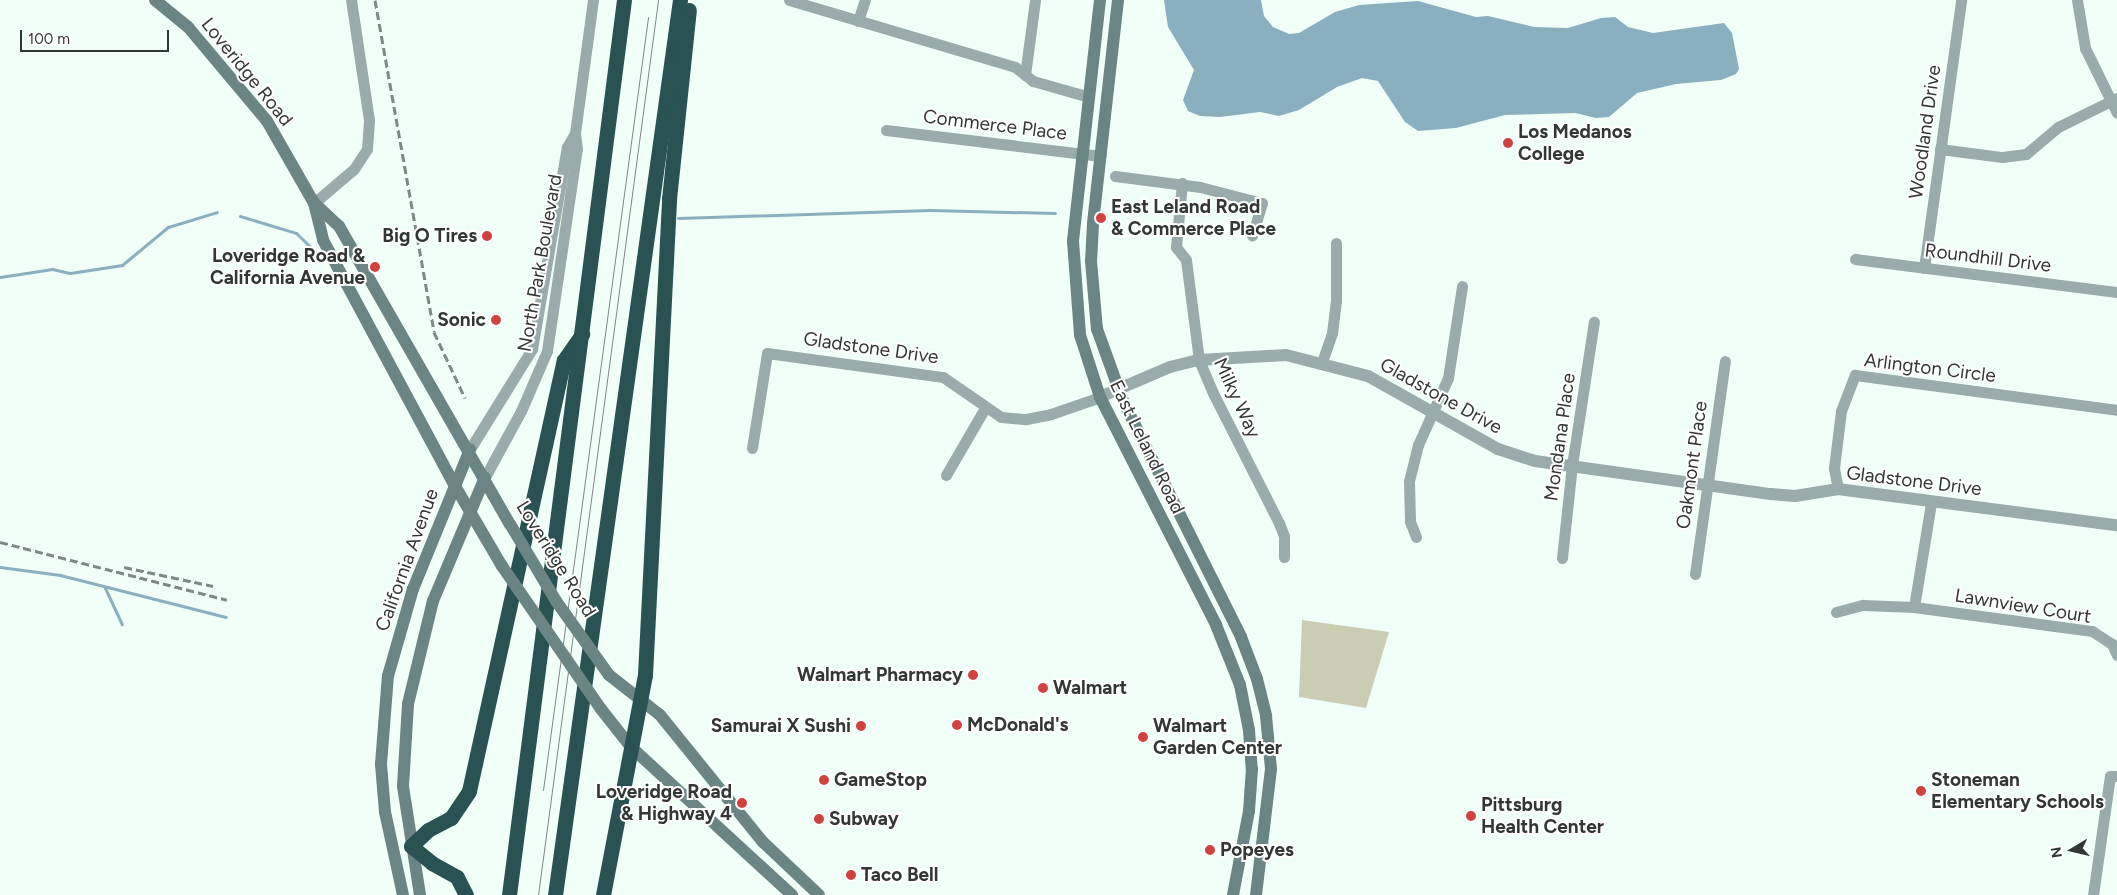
<!DOCTYPE html>
<style>
body{margin:0}
#map{position:relative;width:2117px;height:895px;overflow:hidden;background:#f1fff9;font-family:Figtree,sans-serif}
div>[style]{position:absolute}
.green>*{inset:0;background:#cbcdb3}
.water>*{inset:0;background:#8aafbe}
.stream>*{height:3px;margin:-1.5px;padding:0 1.5px;transform-origin:1.5px;border-radius:1.5px;background:#8aafbe}
.minor>*{height:11px;margin:-5.5px;padding:0 5.5px;transform-origin:5.5px;border-radius:5.5px;background:#99abab}
.tertiary>*{height:12px;margin:-6px;padding:0 6px;transform-origin:6px;border-radius:6px;background:#99abab}
.secondary>*{height:12px;margin:-6px;padding:0 6px;transform-origin:6px;border-radius:6px;background:#6a8584}
.motorway>*{height:15px;margin:-7.5px;padding:0 7.5px;transform-origin:7.5px;border-radius:7.5px;background:#2a5252}
.tram>*{height:1px;margin:-0.5px;padding:0 0.5px;transform-origin:0.5px;border-radius:0.5px;background:#7f8884}
.rail>*{height:3px;margin-top:-1.5px;transform-origin:0;background:repeating-linear-gradient(90deg,#7f8884 0 8px,transparent 0 12px)}
.secondary-bridge>*{height:12px;margin:-6px;padding:0 6px;transform-origin:6px;border-radius:6px;background:#6a8584}
.dots>*{width:14px;height:14px;translate:-50% -50%;box-sizing:border-box;border:2px solid #fff;border-radius:50%}
span{translate:-50% -50%;white-space:nowrap;text-align:center;line-height:1.15;-webkit-text-stroke:4px #fff;paint-order:stroke}
.street-label{font-size:19px;color:#313734}
.poi-label{font-size:19px;color:#313734;font-weight:700}
.left{translate:0 -50%;text-align:left}
.right{translate:-100% -50%;text-align:right}
.north{position:absolute;left:2047px;top:825px;width:50px;height:50px;-webkit-text-stroke:4px #fff;paint-order:stroke;rotate:261deg;font-size:14px;font-weight:700;line-height:20px;text-align:center;color:#313734}
.north::after{content:'';display:block;margin:auto;width:18px;height:22px;background:#313734;clip-path:polygon(50% 0,100% 100%,50% 72%,0 100%)}
.scale{position:absolute;left:20px;top:30px;width:149px;height:22px;box-sizing:border-box;border:2px solid #313734;border-top:0;padding-left:6px;font-size:15px;line-height:18px;white-space:nowrap;color:#313734;-webkit-text-stroke:4px #fff;paint-order:stroke}
</style>
<div id="map">
<div class="green">
<i style="clip-path:polygon(1302px 620px,1389px 632px,1366px 708px,1299px 697px)"></i>
</div>
<div class="water">
<i style="clip-path:polygon(1164px 0,1261px 0,1264px 16px,1273px 27px,1289px 34px,1299px 33px,1335px 12px,1359px 5px,1418px 1px,1476px 17px,1488px 16px,1534px 27px,1568px 28px,1601px 18px,1615px 17px,1628px 27px,1653px 33px,1724px 23px,1732px 33px,1739px 69px,1736px 74px,1721px 80px,1676px 84px,1637px 93px,1609px 117px,1596px 118px,1575px 113px,1505px 115px,1456px 128px,1418px 131px,1405px 122px,1378px 81px,1362px 78px,1337px 87px,1299px 110px,1279px 116px,1260px 112px,1220px 117px,1200px 116px,1188px 111px,1183px 100px,1194px 70px,1168px 27px)"></i>
</div>
<div class="stream">
<i style="left:240px;top:216px;width:59px;rotate:16.9deg"></i>
<i style="left:296px;top:233px;width:29px;rotate:44deg"></i>
<i style="left:678px;top:218px;width:252px;rotate:-1.8deg"></i>
<i style="left:930px;top:210px;width:125px;rotate:1.4deg"></i>
<i style="left:0;top:277px;width:53px;rotate:-8.7deg"></i>
<i style="left:52px;top:269px;width:18px;rotate:13deg"></i>
<i style="left:70px;top:273px;width:53px;rotate:-8.7deg"></i>
<i style="left:122px;top:265px;width:60px;rotate:-39.6deg"></i>
<i style="left:168px;top:227px;width:51px;rotate:-17deg"></i>
<i style="left:0;top:567px;width:61px;rotate:7.6deg"></i>
<i style="left:60px;top:575px;width:171px;rotate:14.2deg"></i>
<i style="left:105px;top:588px;width:40px;rotate:65deg"></i>
</div>
<div class="minor">
<i style="left:789px;top:0;width:236px;rotate:16.5deg"></i>
<i style="left:1015px;top:67px;width:23px;rotate:38deg"></i>
<i style="left:1033px;top:81px;width:58px;rotate:15.9deg"></i>
<i style="left:2077px;top:0;width:49px;rotate:80.5deg"></i>
<i style="left:2085px;top:48px;width:72px;rotate:63.8deg"></i>
<i style="left:858px;top:21px;width:22px;rotate:-72deg"></i>
<i style="left:1025px;top:75px;width:76px;rotate:-82.4deg"></i>
<i style="left:886px;top:130px;width:216px;rotate:6.9deg"></i>
<i style="left:1940px;top:149px;width:63px;rotate:7.4deg"></i>
<i style="left:2002px;top:157px;width:24px;rotate:-7deg"></i>
<i style="left:2026px;top:154px;width:42px;rotate:-40.2deg"></i>
<i style="left:2058px;top:127px;width:66px;rotate:-26.2deg"></i>
<i style="left:1115px;top:176px;width:86px;rotate:7.4deg"></i>
<i style="left:1200px;top:187px;width:64px;rotate:14.5deg"></i>
<i style="left:1262px;top:203px;width:34px;rotate:107deg"></i>
<i style="left:1182px;top:183px;width:64px;rotate:95.4deg"></i>
<i style="left:1176px;top:247px;width:16px;rotate:52deg"></i>
<i style="left:1186px;top:260px;width:101px;rotate:82.6deg"></i>
<i style="left:1199px;top:360px;width:38px;rotate:67deg"></i>
<i style="left:1214px;top:395px;width:144px;rotate:63.1deg"></i>
<i style="left:1279px;top:523px;width:14px;rotate:69deg"></i>
<i style="left:1284px;top:536px;width:21px;rotate:90deg"></i>
<i style="left:314px;top:203px;width:52px;rotate:-40.4deg"></i>
<i style="left:354px;top:169px;width:24px;rotate:-57deg"></i>
<i style="left:367px;top:149px;width:29px;rotate:-86deg"></i>
<i style="left:369px;top:120px;width:121px;rotate:-98.5deg"></i>
<i style="left:1855px;top:259px;width:264px;rotate:7.2deg"></i>
<i style="left:1924px;top:268px;width:271px;rotate:-82.1deg"></i>
<i style="left:1322px;top:362px;width:31px;rotate:-71deg"></i>
<i style="left:1332px;top:333px;width:32px;rotate:-83deg"></i>
<i style="left:1336px;top:301px;width:58px;rotate:-90deg"></i>
<i style="left:752px;top:448px;width:96px;rotate:-81deg"></i>
<i style="left:767px;top:353px;width:178px;rotate:7.8deg"></i>
<i style="left:943px;top:377px;width:70px;rotate:34.6deg"></i>
<i style="left:1001px;top:417px;width:25px;rotate:5deg"></i>
<i style="left:1026px;top:419px;width:25px;rotate:-11deg"></i>
<i style="left:1051px;top:414px;width:52px;rotate:-19.1deg"></i>
<i style="left:470px;top:449px;width:118px;rotate:-58.2deg"></i>
<i style="left:532px;top:349px;width:205px;rotate:-80.2deg"></i>
<i style="left:567px;top:147px;width:16px;rotate:-60deg"></i>
<i style="left:946px;top:475px;width:78px;rotate:-59.8deg"></i>
<i style="left:485px;top:477px;width:75px;rotate:-61.4deg"></i>
<i style="left:521px;top:411px;width:65px;rotate:-66.6deg"></i>
<i style="left:547px;top:351px;width:204px;rotate:-81.6deg"></i>
<i style="left:577px;top:149px;width:16px;rotate:-97deg"></i>
<i style="left:575px;top:133px;width:134px;rotate:-82.3deg"></i>
<i style="left:1838px;top:489px;width:21px;rotate:-101deg"></i>
<i style="left:1834px;top:468px;width:57px;rotate:-83deg"></i>
<i style="left:1841px;top:411px;width:39px;rotate:-69deg"></i>
<i style="left:1855px;top:375px;width:264px;rotate:7.6deg"></i>
<i style="left:1416px;top:537px;width:17px;rotate:-111deg"></i>
<i style="left:1410px;top:521px;width:40px;rotate:-91.4deg"></i>
<i style="left:1409px;top:481px;width:37px;rotate:-76deg"></i>
<i style="left:1418px;top:445px;width:73px;rotate:-65.9deg"></i>
<i style="left:1448px;top:378px;width:93px;rotate:-81.3deg"></i>
<i style="left:1562px;top:558px;width:94px;rotate:-83.9deg"></i>
<i style="left:1572px;top:465px;width:145px;rotate:-81.3deg"></i>
<i style="left:1695px;top:574px;width:215px;rotate:-82deg"></i>
<i style="left:1914px;top:607px;width:105px;rotate:-80.7deg"></i>
<i style="left:1836px;top:612px;width:28px;rotate:-15deg"></i>
<i style="left:1863px;top:605px;width:51px;rotate:2.2deg"></i>
<i style="left:1914px;top:607px;width:180px;rotate:7.7deg"></i>
<i style="left:2092px;top:631px;width:24px;rotate:33deg"></i>
<i style="left:2112px;top:644px;width:12px;rotate:66deg"></i>
<i style="left:2093px;top:895px;width:120px;rotate:-81.9deg"></i>
<i style="left:2110px;top:776px;width:7px"></i>
</div>
<div class="tertiary">
<i style="left:1100px;top:397px;width:76px;rotate:-23.2deg"></i>
<i style="left:1170px;top:367px;width:30px;rotate:-14deg"></i>
<i style="left:1199px;top:360px;width:87px;rotate:-3.3deg"></i>
<i style="left:1286px;top:355px;width:85px;rotate:14.4deg"></i>
<i style="left:1368px;top:376px;width:149px;rotate:29.3deg"></i>
<i style="left:1498px;top:449px;width:39px;rotate:18deg"></i>
<i style="left:1535px;top:461px;width:238px;rotate:8deg"></i>
<i style="left:1771px;top:494px;width:24px;rotate:5deg"></i>
<i style="left:1795px;top:496px;width:44px;rotate:-9.2deg"></i>
<i style="left:1838px;top:489px;width:281px;rotate:7.4deg"></i>
</div>
<div class="secondary">
<i style="left:155px;top:0;width:43px;rotate:39.3deg"></i>
<i style="left:188px;top:27px;width:123px;rotate:50deg"></i>
<i style="left:267px;top:121px;width:95px;rotate:60.2deg"></i>
<i style="left:314px;top:203px;width:38px;rotate:76deg"></i>
<i style="left:323px;top:240px;width:279px;rotate:61.8deg"></i>
<i style="left:455px;top:486px;width:93px;rotate:59.6deg"></i>
<i style="left:1100px;top:0;width:243px;rotate:96.4deg"></i>
<i style="left:1073px;top:241px;width:94px;rotate:85.7deg"></i>
<i style="left:1080px;top:335px;width:65px;rotate:72.1deg"></i>
<i style="left:1100px;top:397px;width:256px;rotate:63deg"></i>
<i style="left:1216px;top:625px;width:65px;rotate:68.2deg"></i>
<i style="left:1240px;top:685px;width:46px;rotate:78.7deg"></i>
<i style="left:1249px;top:730px;width:39px;rotate:86deg"></i>
<i style="left:1252px;top:769px;width:42px;rotate:94.1deg"></i>
<i style="left:1249px;top:811px;width:86px;rotate:100.8deg"></i>
<i style="left:1118px;top:0;width:225px;rotate:96.4deg"></i>
<i style="left:1093px;top:224px;width:37px;rotate:93deg"></i>
<i style="left:1091px;top:261px;width:68px;rotate:85deg"></i>
<i style="left:1097px;top:329px;width:77px;rotate:70.1deg"></i>
<i style="left:1123px;top:401px;width:264px;rotate:63.4deg"></i>
<i style="left:1241px;top:637px;width:45px;rotate:69.1deg"></i>
<i style="left:1257px;top:679px;width:38px;rotate:76deg"></i>
<i style="left:1266px;top:716px;width:53px;rotate:84.6deg"></i>
<i style="left:1271px;top:769px;width:127px;rotate:96.8deg"></i>
<i style="left:314px;top:203px;width:34px;rotate:43deg"></i>
<i style="left:339px;top:226px;width:344px;rotate:60.2deg"></i>
<i style="left:609px;top:675px;width:65px;rotate:38.1deg"></i>
<i style="left:660px;top:715px;width:164px;rotate:51deg"></i>
<i style="left:763px;top:842px;width:77px;rotate:43.4deg"></i>
<i style="left:601px;top:709px;width:48px;rotate:51.7deg"></i>
<i style="left:631px;top:747px;width:219px;rotate:42.6deg"></i>
<i style="left:403px;top:895px;width:85px;rotate:-102.2deg"></i>
<i style="left:385px;top:812px;width:48px;rotate:-94.8deg"></i>
<i style="left:381px;top:764px;width:88px;rotate:-85.5deg"></i>
<i style="left:388px;top:676px;width:91px;rotate:-74deg"></i>
<i style="left:413px;top:589px;width:151px;rotate:-67.8deg"></i>
<i style="left:420px;top:895px;width:110px;rotate:-98.9deg"></i>
<i style="left:403px;top:786px;width:82px;rotate:-86.5deg"></i>
<i style="left:408px;top:704px;width:106px;rotate:-76.4deg"></i>
<i style="left:433px;top:601px;width:134px;rotate:-67.2deg"></i>
</div>
<div class="motorway">
<i style="left:466px;top:895px;width:20px;rotate:-117deg"></i>
<i style="left:457px;top:877px;width:29px;rotate:-151deg"></i>
<i style="left:432px;top:863px;width:27px;rotate:-141deg"></i>
<i style="left:411px;top:846px;width:23px;rotate:-43deg"></i>
<i style="left:428px;top:830px;width:26px;rotate:-28deg"></i>
<i style="left:451px;top:818px;width:32px;rotate:-56deg"></i>
<i style="left:469px;top:791px;width:441px;rotate:-77.6deg"></i>
<i style="left:564px;top:360px;width:32px;rotate:-55deg"></i>
<i style="left:509px;top:895px;width:902px;rotate:-82.68deg"></i>
<i style="left:555px;top:895px;width:904px;rotate:-82.05deg"></i>
<i style="left:603px;top:895px;width:224px;rotate:-79.2deg"></i>
<i style="left:645px;top:675px;width:477px;rotate:-87.1deg"></i>
<i style="left:669px;top:199px;width:190px;rotate:-84deg"></i>
</div>
<div class="tram">
<i style="left:543px;top:790px;width:780px;rotate:-82.26deg"></i>
<i style="left:538px;top:895px;width:903px;rotate:-82.36deg"></i>
</div>
<div class="rail">
<i style="left:375px;top:0;width:337px;rotate:79.9deg"></i>
<i style="left:434px;top:332px;width:73px;rotate:64.8deg"></i>
<i style="left:0;top:542px;width:234px;rotate:14.3deg"></i>
<i style="left:124px;top:567px;width:91px;rotate:12.1deg"></i>
</div>
<div class="secondary-bridge">
<i style="left:510px;top:524px;width:90px;rotate:59.1deg"></i>
<i style="left:556px;top:601px;width:91px;rotate:54.4deg"></i>
<i style="left:502px;top:566px;width:174px;rotate:55.3deg"></i>
</div>
<div class="dots">
<i style="left:1508px;top:143px;background:#d1423f"></i>
<i style="left:1101px;top:218px;background:#d1423f"></i>
<i style="left:487px;top:236px;background:#d1423f"></i>
<i style="left:375px;top:267px;background:#d1423f"></i>
<i style="left:496px;top:320px;background:#d1423f"></i>
<i style="left:973px;top:675px;background:#d1423f"></i>
<i style="left:1043px;top:688px;background:#d1423f"></i>
<i style="left:957px;top:725px;background:#d1423f"></i>
<i style="left:861px;top:726px;background:#d1423f"></i>
<i style="left:1143px;top:737px;background:#d1423f"></i>
<i style="left:824px;top:780px;background:#d1423f"></i>
<i style="left:1921px;top:791px;background:#d1423f"></i>
<i style="left:742px;top:803px;background:#d1423f"></i>
<i style="left:1471px;top:816px;background:#d1423f"></i>
<i style="left:819px;top:819px;background:#d1423f"></i>
<i style="left:1210px;top:850px;background:#d1423f"></i>
<i style="left:851px;top:875px;background:#d1423f"></i>
</div>
<div class="street-label">
<span style="left:247px;top:72px;rotate:51deg">Loveridge Road</span>
<span style="left:995px;top:125px;rotate:7deg">Commerce Place</span>
<span style="left:1925px;top:132px;rotate:-82deg">Woodland Drive</span>
<span style="left:1988px;top:258px;rotate:7deg">Roundhill Drive</span>
<span style="left:540px;top:263px;rotate:-80deg">North Park Boulevard</span>
<span style="left:871px;top:348px;rotate:8deg">Gladstone Drive</span>
<span style="left:1930px;top:368px;rotate:7deg">Arlington Circle</span>
<span style="left:1441px;top:396px;rotate:29deg">Gladstone Drive</span>
<span style="left:1237px;top:398px;rotate:65deg">Milky Way</span>
<span style="left:1560px;top:437px;rotate:-82deg">Mondana Place</span>
<span style="left:1147px;top:447px;rotate:64deg">East Leland Road</span>
<span style="left:1692px;top:465px;rotate:-82deg">Oakmont Place</span>
<span style="left:1914px;top:481px;rotate:7deg">Gladstone Drive</span>
<span style="left:556px;top:559px;rotate:58deg">Loveridge Road</span>
<span style="left:407px;top:560px;rotate:-70deg">California Avenue</span>
<span style="left:2023px;top:606px;rotate:9deg">Lawnview Court</span>
</div>
<div class="poi-label">
<span class="left" style="left:1518px;top:143px">Los Medanos<br>College</span>
<span class="left" style="left:1111px;top:218px">East Leland Road<br>&amp; Commerce Place</span>
<span class="right" style="left:477px;top:236px">Big O Tires</span>
<span class="right" style="left:365px;top:267px">Loveridge Road &amp;<br>California Avenue</span>
<span class="right" style="left:486px;top:320px">Sonic</span>
<span class="right" style="left:963px;top:675px">Walmart Pharmacy</span>
<span class="left" style="left:1053px;top:688px">Walmart</span>
<span class="left" style="left:967px;top:725px">McDonald's</span>
<span class="right" style="left:851px;top:726px">Samurai X Sushi</span>
<span class="left" style="left:1153px;top:737px">Walmart<br>Garden Center</span>
<span class="left" style="left:834px;top:780px">GameStop</span>
<span class="left" style="left:1931px;top:791px">Stoneman<br>Elementary Schools</span>
<span class="right" style="left:732px;top:803px">Loveridge Road<br>&amp; Highway 4</span>
<span class="left" style="left:1481px;top:816px">Pittsburg<br>Health Center</span>
<span class="left" style="left:829px;top:819px">Subway</span>
<span class="left" style="left:1220px;top:850px">Popeyes</span>
<span class="left" style="left:861px;top:875px">Taco Bell</span>
</div>
<div class="north">N</div>
<div class="scale">100 m</div>
</div>
